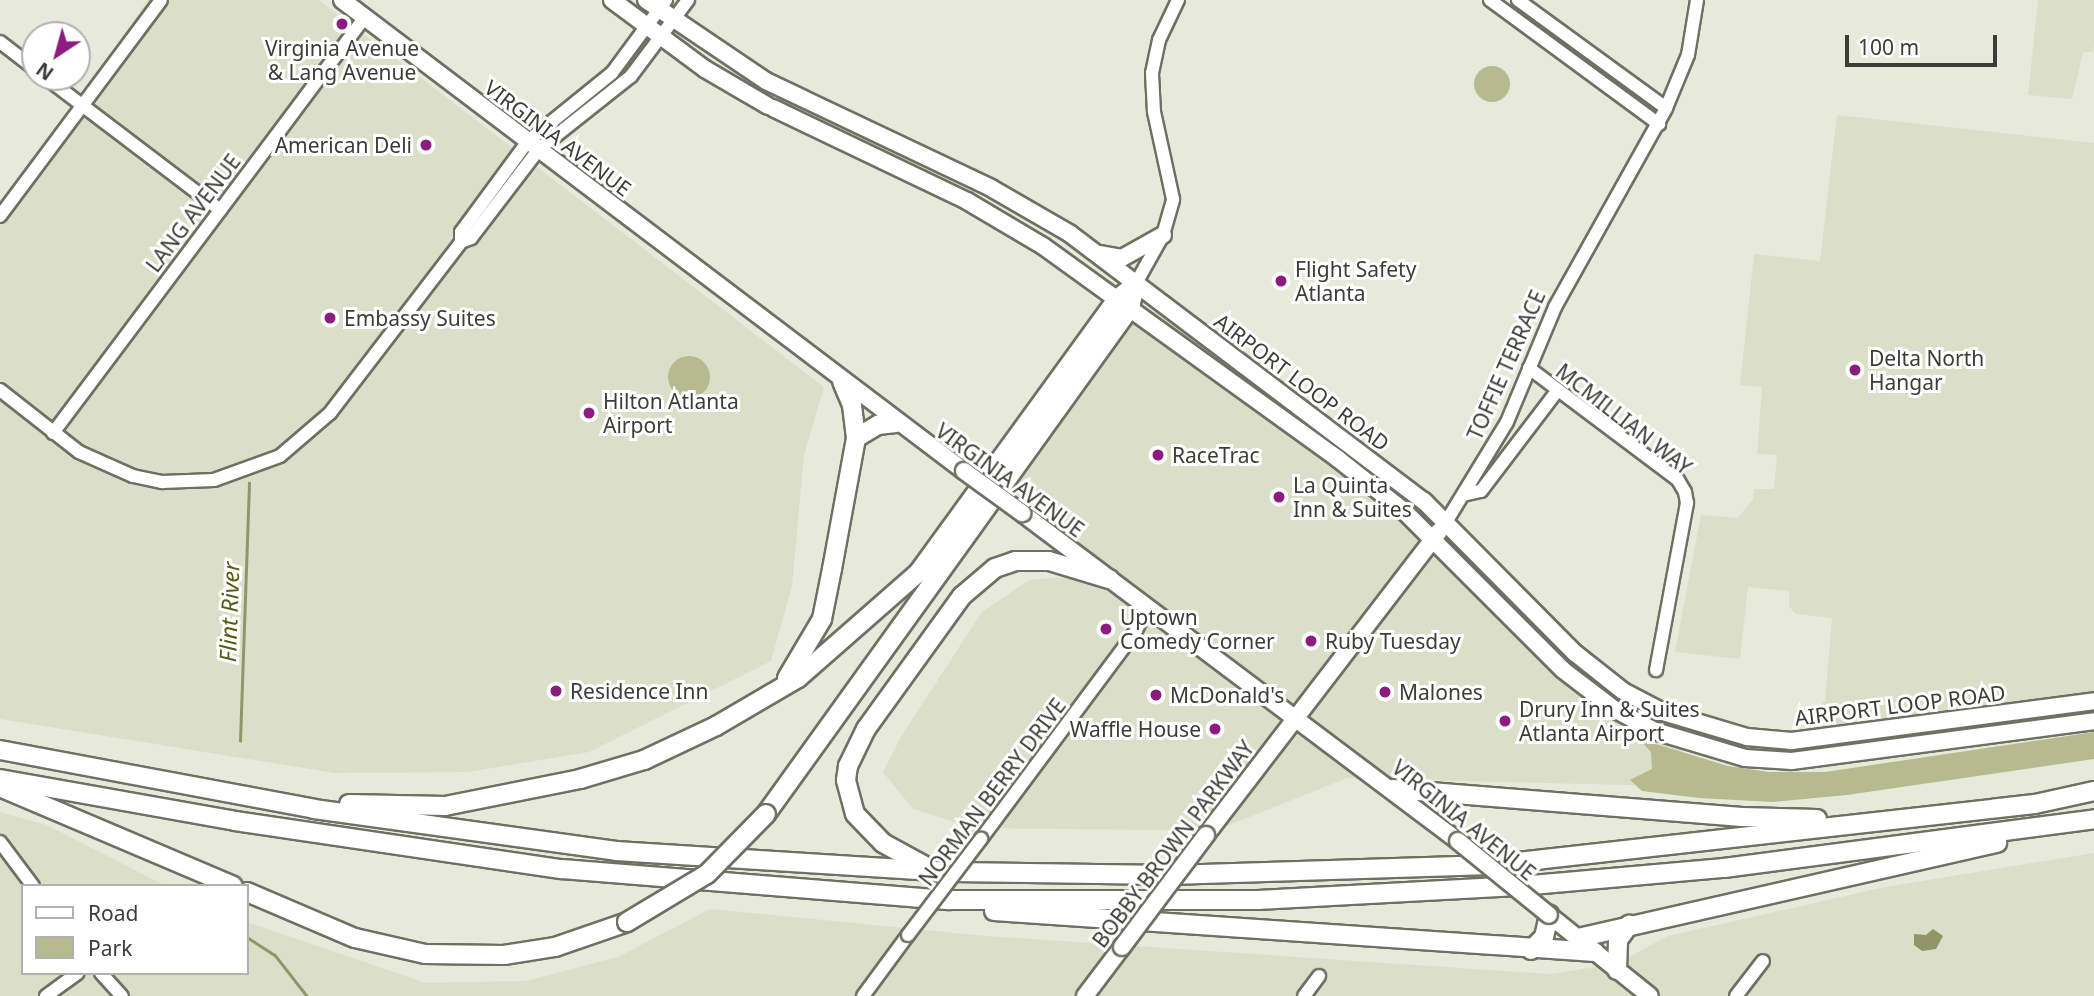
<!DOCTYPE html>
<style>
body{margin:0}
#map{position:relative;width:2094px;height:996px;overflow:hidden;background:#e7e9da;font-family:"Noto Sans",sans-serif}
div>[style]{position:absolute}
.built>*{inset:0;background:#dbdec8}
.green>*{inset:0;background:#b5bb8e}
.round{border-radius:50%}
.water>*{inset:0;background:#909669}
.stream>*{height:2.5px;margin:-1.25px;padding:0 1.25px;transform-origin:1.25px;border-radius:1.25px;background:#909669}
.roads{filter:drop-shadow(2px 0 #6e7063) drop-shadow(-2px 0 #6e7063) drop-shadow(0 2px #6e7063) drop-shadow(0 -2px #6e7063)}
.minor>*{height:12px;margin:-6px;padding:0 6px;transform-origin:6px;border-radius:6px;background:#fff}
.major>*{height:16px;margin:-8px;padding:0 8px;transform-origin:8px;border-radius:8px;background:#fff}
.highway>*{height:18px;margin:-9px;padding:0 9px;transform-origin:9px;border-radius:9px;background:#fff}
.bridges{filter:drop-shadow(2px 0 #6e7063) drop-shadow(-2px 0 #6e7063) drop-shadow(0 2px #6e7063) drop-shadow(0 -2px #6e7063)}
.minor-bridge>*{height:12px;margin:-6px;padding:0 6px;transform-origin:6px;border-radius:6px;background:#fff}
.major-bridge>*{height:16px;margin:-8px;padding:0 8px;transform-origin:8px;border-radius:8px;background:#fff}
.highway-bridge>*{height:18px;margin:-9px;padding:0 9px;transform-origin:9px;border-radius:9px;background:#fff}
.dots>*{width:19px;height:19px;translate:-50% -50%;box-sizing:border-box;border:4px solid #fff;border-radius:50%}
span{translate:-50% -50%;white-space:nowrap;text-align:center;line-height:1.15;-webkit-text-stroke:6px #fff;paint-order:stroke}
.poi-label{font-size:21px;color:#3c3d37}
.right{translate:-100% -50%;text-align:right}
.left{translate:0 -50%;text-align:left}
.street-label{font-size:21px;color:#3c3d37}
.water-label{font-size:23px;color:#555b11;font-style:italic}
.legend{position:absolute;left:21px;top:884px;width:228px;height:91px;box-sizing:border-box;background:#fff;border:2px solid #b1b1af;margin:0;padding:9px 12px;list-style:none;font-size:21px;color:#3c3d37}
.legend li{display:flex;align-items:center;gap:14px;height:35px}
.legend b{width:35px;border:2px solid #b1b1af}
.north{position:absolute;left:21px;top:21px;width:70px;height:70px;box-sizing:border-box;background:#fff;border:2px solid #b1b1af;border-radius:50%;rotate:216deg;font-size:19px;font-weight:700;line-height:28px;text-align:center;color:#3c3d37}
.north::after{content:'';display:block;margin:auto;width:24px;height:32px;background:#8c1c7f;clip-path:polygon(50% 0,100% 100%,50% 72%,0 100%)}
.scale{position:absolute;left:1845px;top:35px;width:152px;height:32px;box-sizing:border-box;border:4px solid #3c3d37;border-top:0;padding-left:9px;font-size:21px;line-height:24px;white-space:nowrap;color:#3c3d37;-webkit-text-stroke:5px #fff;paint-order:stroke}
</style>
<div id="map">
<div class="built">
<i style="clip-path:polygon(148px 0,319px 0,824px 387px,804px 455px,792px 586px,771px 661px,589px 752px,468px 772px,335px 773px,0 719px,0 213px)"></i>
<i style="clip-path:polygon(2038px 0,2094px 0,2094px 46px,2092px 52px,2083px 52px,2072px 99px,2028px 95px)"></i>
<i style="clip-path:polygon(1837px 115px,2094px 143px,2094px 693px,1813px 734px,1813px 712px,1825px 701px,1832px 618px,1796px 614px,1789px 606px,1789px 591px,1748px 587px,1740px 659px,1675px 652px,1701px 515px,1738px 518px,1753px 499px,1754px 489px,1774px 489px,1777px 455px,1757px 454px,1762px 387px,1740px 385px,1754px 254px,1820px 261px)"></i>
<i style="clip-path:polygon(1126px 293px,1292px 405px,1493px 592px,1639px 697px,1711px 787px,1347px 778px,1219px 829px,1169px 830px,974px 828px,913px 809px,883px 772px,902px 735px,982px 612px,1029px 580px,1099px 574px,990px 496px)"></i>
<i style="clip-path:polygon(0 812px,47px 825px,166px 886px,23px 886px,23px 973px,247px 973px,247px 922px,426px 983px,526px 981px,618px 957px,710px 909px,986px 936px,1550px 974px,1616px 964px,1668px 936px,1885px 887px,2094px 853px,2094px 996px,0 996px)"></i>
</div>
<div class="green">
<i class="round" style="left:1474px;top:66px;width:36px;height:36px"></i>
<i class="round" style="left:668px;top:356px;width:42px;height:42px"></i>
<i style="clip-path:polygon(2094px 732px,2094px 759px,1847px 795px,1773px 802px,1699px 798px,1642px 791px,1630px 780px,1652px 769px,1651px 752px,1639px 739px,1728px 766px,1769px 772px,1825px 772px)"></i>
</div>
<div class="water">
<i style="clip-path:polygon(1933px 929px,1943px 936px,1936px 949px,1922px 951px,1914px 945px,1914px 934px,1926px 935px)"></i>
</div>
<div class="stream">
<i style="left:240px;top:741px;width:258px;rotate:-88deg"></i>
<i style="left:247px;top:937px;width:33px;rotate:33deg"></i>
<i style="left:275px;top:955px;width:52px;rotate:52deg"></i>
</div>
<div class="roads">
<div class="minor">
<i style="left:1490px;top:0;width:210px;rotate:36.3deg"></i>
<i style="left:1518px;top:0;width:183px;rotate:36.1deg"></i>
<i style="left:0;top:42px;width:44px;rotate:37.6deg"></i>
<i style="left:45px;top:77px;width:220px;rotate:37.2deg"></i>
<i style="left:0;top:216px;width:269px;rotate:-53.3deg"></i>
<i style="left:461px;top:242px;width:10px;rotate:-90deg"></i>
<i style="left:461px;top:232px;width:113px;rotate:-53.6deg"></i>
<i style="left:528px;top:141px;width:108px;rotate:-39deg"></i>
<i style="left:612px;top:73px;width:91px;rotate:-53.5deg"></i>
<i style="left:1135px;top:285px;width:57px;rotate:-60.8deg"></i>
<i style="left:1163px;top:235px;width:37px;rotate:-74deg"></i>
<i style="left:1173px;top:199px;width:89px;rotate:-102.3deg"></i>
<i style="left:1154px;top:112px;width:39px;rotate:-93deg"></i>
<i style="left:1152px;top:73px;width:34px;rotate:-78deg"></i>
<i style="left:1159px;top:40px;width:44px;rotate:-64.6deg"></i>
<i style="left:1529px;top:368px;width:186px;rotate:36.9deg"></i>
<i style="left:1678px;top:480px;width:14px;rotate:60deg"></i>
<i style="left:1685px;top:492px;width:11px;rotate:80deg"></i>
<i style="left:1687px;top:503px;width:170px;rotate:100.5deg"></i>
<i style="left:0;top:390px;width:100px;rotate:38.1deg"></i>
<i style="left:79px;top:452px;width:59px;rotate:24deg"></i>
<i style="left:133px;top:476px;width:30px;rotate:12deg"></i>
<i style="left:162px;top:482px;width:52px;rotate:-2.2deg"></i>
<i style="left:214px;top:480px;width:70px;rotate:-20deg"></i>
<i style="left:280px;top:456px;width:66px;rotate:-40.7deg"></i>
<i style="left:330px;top:413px;width:215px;rotate:-52.5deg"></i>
<i style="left:461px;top:242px;width:11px;rotate:-22deg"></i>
<i style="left:471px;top:238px;width:112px;rotate:-52.6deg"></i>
<i style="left:539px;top:149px;width:117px;rotate:-38.4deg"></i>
<i style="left:631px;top:76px;width:95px;rotate:-53.1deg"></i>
<i style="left:53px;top:433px;width:520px;rotate:-53.13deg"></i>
<i style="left:1463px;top:495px;width:18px;rotate:-13deg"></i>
<i style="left:1481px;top:491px;width:127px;rotate:-52.7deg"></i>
<i style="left:1446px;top:522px;width:117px;rotate:-58.6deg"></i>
<i style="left:1507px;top:422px;width:125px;rotate:-67.3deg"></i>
<i style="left:1555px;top:307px;width:228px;rotate:-60.8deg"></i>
<i style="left:1666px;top:108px;width:57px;rotate:-67.5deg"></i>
<i style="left:1688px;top:55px;width:56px;rotate:-80.7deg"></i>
<i style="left:981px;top:839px;width:256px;rotate:-53.3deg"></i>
<i style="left:1134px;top:634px;width:29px;rotate:-63deg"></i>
<i style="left:0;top:842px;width:55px;rotate:53.1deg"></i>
<i style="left:101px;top:973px;width:31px;rotate:48deg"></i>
<i style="left:46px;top:996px;width:39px;rotate:-36deg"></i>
<i style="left:863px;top:996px;width:76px;rotate:-53.6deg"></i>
<i style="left:1304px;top:996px;width:25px;rotate:-53deg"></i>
<i style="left:1736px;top:996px;width:44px;rotate:-52.4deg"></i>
</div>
<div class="major">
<i style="left:342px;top:0;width:780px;rotate:37.13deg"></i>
<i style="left:612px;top:0;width:116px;rotate:36.6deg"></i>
<i style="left:705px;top:69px;width:73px;rotate:30.4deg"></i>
<i style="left:646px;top:0;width:145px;rotate:34deg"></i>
<i style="left:766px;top:81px;width:249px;rotate:25.4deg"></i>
<i style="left:991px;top:188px;width:90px;rotate:30deg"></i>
<i style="left:1069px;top:233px;width:445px;rotate:37.1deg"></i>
<i style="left:1424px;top:501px;width:214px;rotate:45.2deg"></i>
<i style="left:1575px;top:653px;width:61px;rotate:38.4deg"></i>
<i style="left:1623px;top:691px;width:45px;rotate:27.7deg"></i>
<i style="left:1663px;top:712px;width:88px;rotate:16.6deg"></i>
<i style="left:1747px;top:737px;width:45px;rotate:5.1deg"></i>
<i style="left:1792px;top:741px;width:305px;rotate:-7.5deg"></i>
<i style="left:773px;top:108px;width:215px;rotate:25.6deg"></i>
<i style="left:967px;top:201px;width:88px;rotate:30.6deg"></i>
<i style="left:1043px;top:246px;width:364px;rotate:35.8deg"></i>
<i style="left:1338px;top:459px;width:85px;rotate:38.3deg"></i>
<i style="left:1405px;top:512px;width:223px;rotate:45deg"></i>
<i style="left:1563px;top:670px;width:64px;rotate:37.4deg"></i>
<i style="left:1614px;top:709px;width:47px;rotate:28.2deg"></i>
<i style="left:1655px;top:731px;width:94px;rotate:16.7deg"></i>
<i style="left:1745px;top:758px;width:47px;rotate:3.7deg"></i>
<i style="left:1792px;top:761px;width:305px;rotate:-7.5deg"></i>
<i style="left:1099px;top:254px;width:23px;rotate:10deg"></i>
<i style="left:1122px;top:258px;width:47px;rotate:-29.3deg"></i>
<i style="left:1022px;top:513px;width:546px;rotate:36.95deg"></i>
<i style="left:1206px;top:835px;width:383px;rotate:-52.5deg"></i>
<i style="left:1549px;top:915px;width:129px;rotate:38.7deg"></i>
<i style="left:1085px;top:996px;width:61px;rotate:-52.9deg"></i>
</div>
<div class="highway">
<i style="left:856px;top:438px;width:26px;rotate:-31deg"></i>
<i style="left:878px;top:425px;width:18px;rotate:-6deg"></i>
<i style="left:787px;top:678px;width:69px;rotate:-59.3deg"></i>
<i style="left:822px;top:619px;width:51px;rotate:-78.7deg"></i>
<i style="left:832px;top:569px;width:133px;rotate:-79.6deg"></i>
<i style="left:856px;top:438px;width:33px;rotate:-97deg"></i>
<i style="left:852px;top:405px;width:25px;rotate:-113deg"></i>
<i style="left:0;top:750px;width:319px;rotate:10.6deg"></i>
<i style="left:314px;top:809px;width:305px;rotate:7.9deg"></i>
<i style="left:616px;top:851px;width:338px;rotate:3.6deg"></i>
<i style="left:953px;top:872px;width:217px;rotate:0.8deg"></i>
<i style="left:1170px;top:875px;width:321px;rotate:-1.8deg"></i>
<i style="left:1491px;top:865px;width:547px;rotate:-6.4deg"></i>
<i style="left:2035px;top:804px;width:60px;rotate:-12.4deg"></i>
<i style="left:0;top:779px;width:239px;rotate:10.1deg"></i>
<i style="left:235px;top:821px;width:331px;rotate:8.4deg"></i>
<i style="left:562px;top:869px;width:389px;rotate:4.6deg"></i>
<i style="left:950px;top:900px;width:308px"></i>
<i style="left:1258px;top:900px;width:274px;rotate:-3.1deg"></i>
<i style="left:1532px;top:885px;width:193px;rotate:-5.1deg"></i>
<i style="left:1724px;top:868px;width:373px;rotate:-7.5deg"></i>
<i style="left:0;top:787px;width:253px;rotate:23deg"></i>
<i style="left:1393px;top:789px;width:350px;rotate:4.6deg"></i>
<i style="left:1742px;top:817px;width:75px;rotate:1.5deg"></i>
<i style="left:349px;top:804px;width:96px;rotate:1.2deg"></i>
<i style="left:445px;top:806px;width:138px;rotate:-11.3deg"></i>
<i style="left:580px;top:779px;width:67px;rotate:-16.5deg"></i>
<i style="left:644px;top:760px;width:80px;rotate:-25.3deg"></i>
<i style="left:716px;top:726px;width:95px;rotate:-30.3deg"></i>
<i style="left:798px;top:678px;width:159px;rotate:-41.2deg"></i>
<i style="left:918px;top:573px;width:339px;rotate:-54deg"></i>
<i style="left:1117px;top:299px;width:23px;rotate:-38deg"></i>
<i style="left:766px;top:814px;width:623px;rotate:-54.27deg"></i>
<i style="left:1130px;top:308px;width:24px;rotate:-78deg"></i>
<i style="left:923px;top:865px;width:46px;rotate:-151.2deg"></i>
<i style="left:883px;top:843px;width:40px;rotate:-134deg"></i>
<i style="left:855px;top:814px;width:35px;rotate:-105deg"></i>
<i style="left:846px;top:780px;width:14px;rotate:-82deg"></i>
<i style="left:848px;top:766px;width:41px;rotate:-64.1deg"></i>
<i style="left:866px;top:729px;width:164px;rotate:-54.2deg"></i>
<i style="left:962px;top:596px;width:43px;rotate:-40.3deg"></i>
<i style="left:995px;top:568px;width:21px;rotate:-19deg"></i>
<i style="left:1015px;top:561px;width:34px"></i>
<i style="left:1049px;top:561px;width:63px;rotate:16.7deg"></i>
<i style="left:247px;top:892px;width:117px;rotate:23.1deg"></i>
<i style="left:355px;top:938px;width:72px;rotate:12.9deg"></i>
<i style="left:425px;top:954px;width:79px;rotate:0.7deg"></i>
<i style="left:504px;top:955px;width:52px;rotate:-8.9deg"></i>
<i style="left:555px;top:947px;width:76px;rotate:-19.1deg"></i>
<i style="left:994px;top:911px;width:602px;rotate:3.9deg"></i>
<i style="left:1578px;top:938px;width:430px;rotate:-12.8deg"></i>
<i style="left:1531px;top:950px;width:18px;rotate:-45deg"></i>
<i style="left:1544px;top:937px;width:23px;rotate:-77deg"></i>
<i style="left:1617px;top:970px;width:30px;rotate:-88deg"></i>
<i style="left:1618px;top:940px;width:19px;rotate:-54deg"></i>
</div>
</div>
<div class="bridges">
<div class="minor-bridge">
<i style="left:908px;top:935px;width:121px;rotate:-52.8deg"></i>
</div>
<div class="major-bridge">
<i style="left:964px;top:471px;width:72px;rotate:35.9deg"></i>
<i style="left:1458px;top:841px;width:117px;rotate:39.1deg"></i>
<i style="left:1122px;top:947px;width:140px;rotate:-53.1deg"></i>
</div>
<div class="highway-bridge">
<i style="left:627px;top:922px;width:93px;rotate:-31deg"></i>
<i style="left:707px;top:874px;width:84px;rotate:-45.5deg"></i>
</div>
</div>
<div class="dots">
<i style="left:342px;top:24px;background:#8c1c7f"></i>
<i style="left:426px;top:145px;background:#8c1c7f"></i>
<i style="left:1281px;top:281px;background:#8c1c7f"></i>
<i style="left:330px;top:318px;background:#8c1c7f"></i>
<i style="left:1855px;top:370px;background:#8c1c7f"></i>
<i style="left:589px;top:413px;background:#8c1c7f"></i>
<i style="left:1158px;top:455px;background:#8c1c7f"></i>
<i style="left:1279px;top:497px;background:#8c1c7f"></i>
<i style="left:1106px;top:629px;background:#8c1c7f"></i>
<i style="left:1311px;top:641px;background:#8c1c7f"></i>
<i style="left:556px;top:691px;background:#8c1c7f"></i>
<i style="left:1385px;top:692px;background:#8c1c7f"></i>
<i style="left:1156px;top:695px;background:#8c1c7f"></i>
<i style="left:1505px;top:721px;background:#8c1c7f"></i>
<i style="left:1215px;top:729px;background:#8c1c7f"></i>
</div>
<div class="poi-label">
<span style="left:342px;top:60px">Virginia Avenue<br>&amp; Lang Avenue</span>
<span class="right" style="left:412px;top:145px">American Deli</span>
<span class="left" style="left:1295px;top:281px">Flight Safety<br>Atlanta</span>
<span class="left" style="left:344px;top:318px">Embassy Suites</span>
<span class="left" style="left:1869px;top:370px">Delta North<br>Hangar</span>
<span class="left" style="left:603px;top:413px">Hilton Atlanta<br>Airport</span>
<span class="left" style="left:1172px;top:455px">RaceTrac</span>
<span class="left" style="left:1293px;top:497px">La Quinta<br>Inn &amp; Suites</span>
<span class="left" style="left:1120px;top:629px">Uptown<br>Comedy Corner</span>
<span class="left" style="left:1325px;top:641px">Ruby Tuesday</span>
<span class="left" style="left:570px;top:691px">Residence Inn</span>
<span class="left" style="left:1399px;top:692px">Malones</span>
<span class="left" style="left:1170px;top:695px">McDonald's</span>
<span class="left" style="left:1519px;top:721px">Drury Inn &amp; Suites<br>Atlanta Airport</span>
<span class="right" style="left:1201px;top:729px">Waffle House</span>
</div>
<div class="street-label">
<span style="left:558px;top:138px;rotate:37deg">VIRGINIA AVENUE</span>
<span style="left:193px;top:213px;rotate:-53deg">LANG AVENUE</span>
<span style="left:1506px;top:365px;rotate:-66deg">TOFFIE TERRACE</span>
<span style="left:1302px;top:382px;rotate:37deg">AIRPORT LOOP ROAD</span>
<span style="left:1624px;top:419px;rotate:38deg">MCMILLIAN WAY</span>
<span style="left:1010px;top:480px;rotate:36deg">VIRGINIA AVENUE</span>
<span style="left:1900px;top:705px;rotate:-7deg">AIRPORT LOOP ROAD</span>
<span style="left:992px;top:792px;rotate:-53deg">NORMAN BERRY DRIVE</span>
<span style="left:1464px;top:820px;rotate:39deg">VIRGINIA AVENUE</span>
<span style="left:1173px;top:844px;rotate:-53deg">BOBBY BROWN PARKWAY</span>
</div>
<div class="water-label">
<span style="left:229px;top:612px;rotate:-88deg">Flint River</span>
</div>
<ul class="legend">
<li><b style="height:9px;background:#fff"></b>Road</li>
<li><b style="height:19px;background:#b5bb8e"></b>Park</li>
</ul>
<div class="north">N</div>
<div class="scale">100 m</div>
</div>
